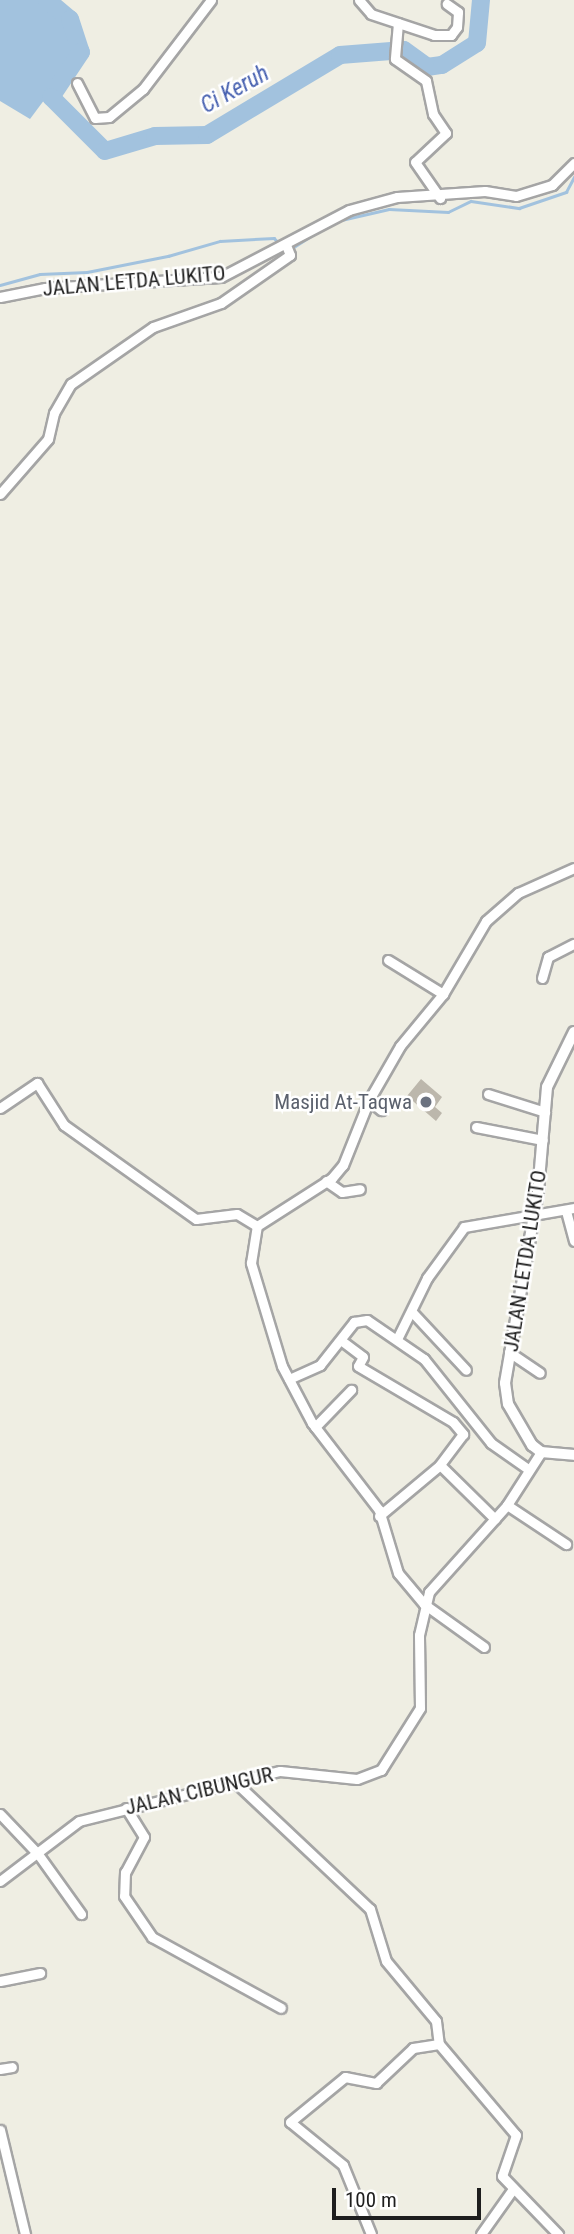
<!DOCTYPE html>
<style>
body{margin:0}
#map{position:relative;width:574px;height:2234px;overflow:hidden;background:#efeee3;font-family:"Roboto Condensed",sans-serif}
div>[style]{position:absolute}
.water>*{inset:0;background:#a2c2de}
.stream>*{height:2.5px;margin:-1.25px;padding:0 1.25px;transform-origin:1.25px;border-radius:1.25px;background:#a2c2de}
.river>*{height:18px;margin:-9px;padding:0 9px;transform-origin:9px;border-radius:9px;background:#a2c2de}
.building>*{inset:0;background:#bcb7ac}
.roads{filter:drop-shadow(2px 0 #a5a5a5) drop-shadow(-2px 0 #a5a5a5) drop-shadow(0 2px #a5a5a5) drop-shadow(0 -2px #a5a5a5)}
.minor>*{height:9px;margin:-4.5px;padding:0 4.5px;transform-origin:4.5px;border-radius:4.5px;background:#fff}
.tertiary>*{height:10px;margin:-5px;padding:0 5px;transform-origin:5px;border-radius:5px;background:#fff}
.dots>*{width:19px;height:19px;translate:-50% -50%;box-sizing:border-box;border:4px solid #fff;border-radius:50%}
span{translate:-50% -50%;white-space:nowrap;text-align:center;line-height:1.15;-webkit-text-stroke:5px #fff;paint-order:stroke}
.street-label{font-size:21px;color:#1e1e1e}
.worship-label{font-size:21px;color:#5b616d}
.right{translate:-100% -50%;text-align:right}
.water-label{font-size:23px;color:#4761b0;font-style:italic}
.scale{position:absolute;left:332px;top:2188px;width:149px;height:32px;box-sizing:border-box;border:4px solid #1e1e1e;border-top:0;padding-left:9px;font-size:21px;line-height:24px;white-space:nowrap;color:#1e1e1e;-webkit-text-stroke:5px #fff;paint-order:stroke}
</style>
<div id="map">
<div class="water">
<i style="clip-path:polygon(0 0,47px 0,70px 19px,80px 52px,30px 119px,0 101px)"></i>
</div>
<div class="stream">
<i style="left:337px;top:221px;width:53px;rotate:-13deg"></i>
<i style="left:389px;top:209px;width:59px;rotate:2.9deg"></i>
<i style="left:448px;top:212px;width:25px;rotate:-26deg"></i>
<i style="left:471px;top:201px;width:49px;rotate:8.3deg"></i>
<i style="left:519px;top:208px;width:50px;rotate:-18.8deg"></i>
<i style="left:566px;top:192px;width:17px;rotate:-62deg"></i>
<i style="left:289px;top:250px;width:43px;rotate:-32.6deg"></i>
<i style="left:0;top:285px;width:41px;rotate:-15.4deg"></i>
<i style="left:40px;top:274px;width:47px;rotate:-2.4deg"></i>
<i style="left:87px;top:272px;width:83px;rotate:-11.2deg"></i>
<i style="left:168px;top:256px;width:54px;rotate:-16.1deg"></i>
<i style="left:220px;top:241px;width:54px;rotate:-3.2deg"></i>
<i style="left:274px;top:238px;width:7px;rotate:45deg"></i>
</div>
<div class="river">
<i style="left:47px;top:0;width:30px;rotate:40deg"></i>
<i style="left:70px;top:19px;width:35px;rotate:72deg"></i>
<i style="left:81px;top:52px;width:54px;rotate:123.7deg"></i>
<i style="left:51px;top:97px;width:76px;rotate:45deg"></i>
<i style="left:105px;top:151px;width:52px;rotate:-16.7deg"></i>
<i style="left:155px;top:136px;width:52px;rotate:-1.1deg"></i>
<i style="left:207px;top:135px;width:155px;rotate:-31deg"></i>
<i style="left:340px;top:55px;width:64px;rotate:-4.5deg"></i>
<i style="left:404px;top:50px;width:29px;rotate:36deg"></i>
<i style="left:427px;top:67px;width:15px;rotate:-8deg"></i>
<i style="left:442px;top:65px;width:41px;rotate:-32.2deg"></i>
<i style="left:477px;top:43px;width:43px;rotate:-84.7deg"></i>
</div>
<div class="building">
<i style="clip-path:polygon(421px 1079px,442px 1097px,435px 1107px,442px 1113px,436px 1121px,407px 1096px)"></i>
</div>
<div class="roads">
<div class="minor">
<i style="left:359px;top:0;width:18px;rotate:49deg"></i>
<i style="left:371px;top:14px;width:66px;rotate:18.4deg"></i>
<i style="left:434px;top:35px;width:17px"></i>
<i style="left:451px;top:35px;width:10px;rotate:-53deg"></i>
<i style="left:457px;top:27px;width:15px;rotate:-86deg"></i>
<i style="left:458px;top:12px;width:14px;rotate:-144deg"></i>
<i style="left:398px;top:23px;width:36px;rotate:95deg"></i>
<i style="left:395px;top:59px;width:38px;rotate:35deg"></i>
<i style="left:426px;top:81px;width:34px;rotate:78deg"></i>
<i style="left:433px;top:114px;width:23px;rotate:56deg"></i>
<i style="left:446px;top:133px;width:42px;rotate:136.9deg"></i>
<i style="left:415px;top:162px;width:44px;rotate:55.2deg"></i>
<i style="left:77px;top:83px;width:39px;rotate:63deg"></i>
<i style="left:95px;top:118px;width:14px;rotate:-4deg"></i>
<i style="left:109px;top:117px;width:44px;rotate:-39.5deg"></i>
<i style="left:143px;top:89px;width:112px;rotate:-52.6deg"></i>
<i style="left:0;top:297px;width:46px;rotate:-11.3deg"></i>
<i style="left:45px;top:288px;width:176px;rotate:-3.6deg"></i>
<i style="left:221px;top:277px;width:144px;rotate:-27.6deg"></i>
<i style="left:349px;top:210px;width:50px;rotate:-15.2deg"></i>
<i style="left:397px;top:197px;width:88px;rotate:-3.9deg"></i>
<i style="left:485px;top:191px;width:31px;rotate:9deg"></i>
<i style="left:516px;top:196px;width:38px;rotate:-17deg"></i>
<i style="left:552px;top:185px;width:31px;rotate:-45deg"></i>
<i style="left:0;top:494px;width:73px;rotate:-48.9deg"></i>
<i style="left:48px;top:439px;width:27px;rotate:-77deg"></i>
<i style="left:54px;top:413px;width:34px;rotate:-60deg"></i>
<i style="left:71px;top:384px;width:100px;rotate:-34.8deg"></i>
<i style="left:153px;top:327px;width:72px;rotate:-19.4deg"></i>
<i style="left:221px;top:303px;width:84px;rotate:-34.8deg"></i>
<i style="left:290px;top:255px;width:11px;rotate:-112deg"></i>
<i style="left:388px;top:960px;width:65px;rotate:31.7deg"></i>
<i style="left:542px;top:978px;width:22px;rotate:-74deg"></i>
<i style="left:548px;top:957px;width:29px;rotate:-27deg"></i>
<i style="left:488px;top:1094px;width:60px;rotate:17.5deg"></i>
<i style="left:369px;top:1100px;width:16px;rotate:40deg"></i>
<i style="left:0;top:1108px;width:45px;rotate:-34deg"></i>
<i style="left:37px;top:1083px;width:50px;rotate:57.3deg"></i>
<i style="left:64px;top:1125px;width:162px;rotate:35.5deg"></i>
<i style="left:196px;top:1219px;width:41px;rotate:-7deg"></i>
<i style="left:237px;top:1214px;width:23px;rotate:31deg"></i>
<i style="left:476px;top:1127px;width:68px;rotate:11deg"></i>
<i style="left:326px;top:1181px;width:19px;rotate:35deg"></i>
<i style="left:342px;top:1192px;width:18px;rotate:-9deg"></i>
<i style="left:566px;top:1211px;width:31px;rotate:75deg"></i>
<i style="left:412px;top:1312px;width:79px;rotate:47deg"></i>
<i style="left:398px;top:1337px;width:66px;rotate:-63.8deg"></i>
<i style="left:427px;top:1278px;width:63px;rotate:-54deg"></i>
<i style="left:464px;top:1227px;width:112px;rotate:-9.8deg"></i>
<i style="left:342px;top:1341px;width:26px;rotate:37deg"></i>
<i style="left:363px;top:1357px;width:10px;rotate:119deg"></i>
<i style="left:358px;top:1366px;width:110px;rotate:30.5deg"></i>
<i style="left:453px;top:1422px;width:16px;rotate:50deg"></i>
<i style="left:463px;top:1434px;width:39px;rotate:127deg"></i>
<i style="left:509px;top:1352px;width:37px;rotate:34deg"></i>
<i style="left:289px;top:1379px;width:34px;rotate:-24deg"></i>
<i style="left:320px;top:1365px;width:55px;rotate:-51.7deg"></i>
<i style="left:354px;top:1322px;width:13px;rotate:-9deg"></i>
<i style="left:367px;top:1320px;width:69px;rotate:34.4deg"></i>
<i style="left:424px;top:1359px;width:107px;rotate:51.4deg"></i>
<i style="left:491px;top:1443px;width:45px;rotate:35.1deg"></i>
<i style="left:315px;top:1427px;width:52px;rotate:-45.8deg"></i>
<i style="left:507px;top:1505px;width:71px;rotate:33.5deg"></i>
<i style="left:379px;top:1516px;width:80px;rotate:-39.9deg"></i>
<i style="left:440px;top:1465px;width:77px;rotate:44.5deg"></i>
<i style="left:484px;top:1647px;width:74px;rotate:-144.4deg"></i>
<i style="left:424px;top:1604px;width:40px;rotate:-130deg"></i>
<i style="left:398px;top:1573px;width:66px;rotate:-106.8deg"></i>
<i style="left:379px;top:1510px;width:110px;rotate:-127.6deg"></i>
<i style="left:312px;top:1423px;width:64px;rotate:-117.8deg"></i>
<i style="left:282px;top:1366px;width:108px;rotate:-106.8deg"></i>
<i style="left:251px;top:1263px;width:37px;rotate:-81deg"></i>
<i style="left:257px;top:1226px;width:89px;rotate:-32.6deg"></i>
<i style="left:332px;top:1178px;width:17px;rotate:-50deg"></i>
<i style="left:343px;top:1165px;width:70px;rotate:-68.2deg"></i>
<i style="left:369px;top:1100px;width:62px;rotate:-60.1deg"></i>
<i style="left:400px;top:1046px;width:67px;rotate:-50.4deg"></i>
<i style="left:443px;top:994px;width:85px;rotate:-59.5deg"></i>
<i style="left:486px;top:921px;width:43px;rotate:-41.2deg"></i>
<i style="left:518px;top:893px;width:61px;rotate:-24.1deg"></i>
<i style="left:234px;top:1781px;width:187px;rotate:43.3deg"></i>
<i style="left:370px;top:1909px;width:54px;rotate:72.9deg"></i>
<i style="left:386px;top:1961px;width:78px;rotate:50.2deg"></i>
<i style="left:436px;top:2021px;width:23px;rotate:83deg"></i>
<i style="left:439px;top:2044px;width:119px;rotate:49.8deg"></i>
<i style="left:516px;top:2135px;width:43px;rotate:108.9deg"></i>
<i style="left:502px;top:2176px;width:81px;rotate:46deg"></i>
<i style="left:126px;top:1808px;width:34px;rotate:58deg"></i>
<i style="left:144px;top:1837px;width:40px;rotate:118deg"></i>
<i style="left:125px;top:1872px;width:24px;rotate:92deg"></i>
<i style="left:124px;top:1896px;width:50px;rotate:55.7deg"></i>
<i style="left:152px;top:1937px;width:147px;rotate:28.8deg"></i>
<i style="left:0;top:1814px;width:55px;rotate:46.5deg"></i>
<i style="left:38px;top:1854px;width:74px;rotate:54.4deg"></i>
<i style="left:0;top:1881px;width:99px;rotate:-37.2deg"></i>
<i style="left:79px;top:1821px;width:207px;rotate:-14deg"></i>
<i style="left:280px;top:1771px;width:77px;rotate:5.9deg"></i>
<i style="left:357px;top:1779px;width:26px;rotate:-21deg"></i>
<i style="left:381px;top:1770px;width:73px;rotate:-57.8deg"></i>
<i style="left:420px;top:1708px;width:73px;rotate:-90.8deg"></i>
<i style="left:419px;top:1635px;width:44px;rotate:-76.9deg"></i>
<i style="left:429px;top:1592px;width:117px;rotate:-48.1deg"></i>
<i style="left:507px;top:1505px;width:63px;rotate:-57.3deg"></i>
<i style="left:0;top:1981px;width:41px;rotate:-11.3deg"></i>
<i style="left:0;top:2069px;width:12px;rotate:-9deg"></i>
<i style="left:0;top:2130px;width:107px;rotate:76.5deg"></i>
<i style="left:371px;top:2234px;width:74px;rotate:-112.1deg"></i>
<i style="left:343px;top:2165px;width:68px;rotate:-140.9deg"></i>
<i style="left:290px;top:2122px;width:71px;rotate:-39.3deg"></i>
<i style="left:345px;top:2077px;width:32px;rotate:11deg"></i>
<i style="left:376px;top:2083px;width:51px;rotate:-43.4deg"></i>
<i style="left:413px;top:2048px;width:26px;rotate:-9deg"></i>
<i style="left:481px;top:2234px;width:55px;rotate:-54.6deg"></i>
</div>
<div class="tertiary">
<i style="left:574px;top:1032px;width:61px;rotate:116.1deg"></i>
<i style="left:547px;top:1087px;width:105px;rotate:94.9deg"></i>
<i style="left:538px;top:1192px;width:194px;rotate:99.8deg"></i>
<i style="left:505px;top:1383px;width:21px;rotate:82deg"></i>
<i style="left:508px;top:1404px;width:48px;rotate:59.7deg"></i>
<i style="left:532px;top:1445px;width:11px;rotate:38deg"></i>
<i style="left:541px;top:1452px;width:33px;rotate:5deg"></i>
</div>
</div>
<div class="dots">
<i style="left:426px;top:1102px;background:#6b7280"></i>
</div>
<div class="street-label">
<span style="left:134px;top:281px;rotate:-5deg">JALAN LETDA LUKITO</span>
<span style="left:525px;top:1261px;rotate:-81deg">JALAN LETDA LUKITO</span>
<span style="left:199px;top:1791px;rotate:-13deg">JALAN CIBUNGUR</span>
</div>
<div class="worship-label">
<span class="right" style="left:412px;top:1102px">Masjid At-Taqwa</span>
</div>
<div class="water-label">
<span style="left:235px;top:90px;rotate:-29deg">Ci Keruh</span>
</div>
<div class="scale">100 m</div>
</div>
